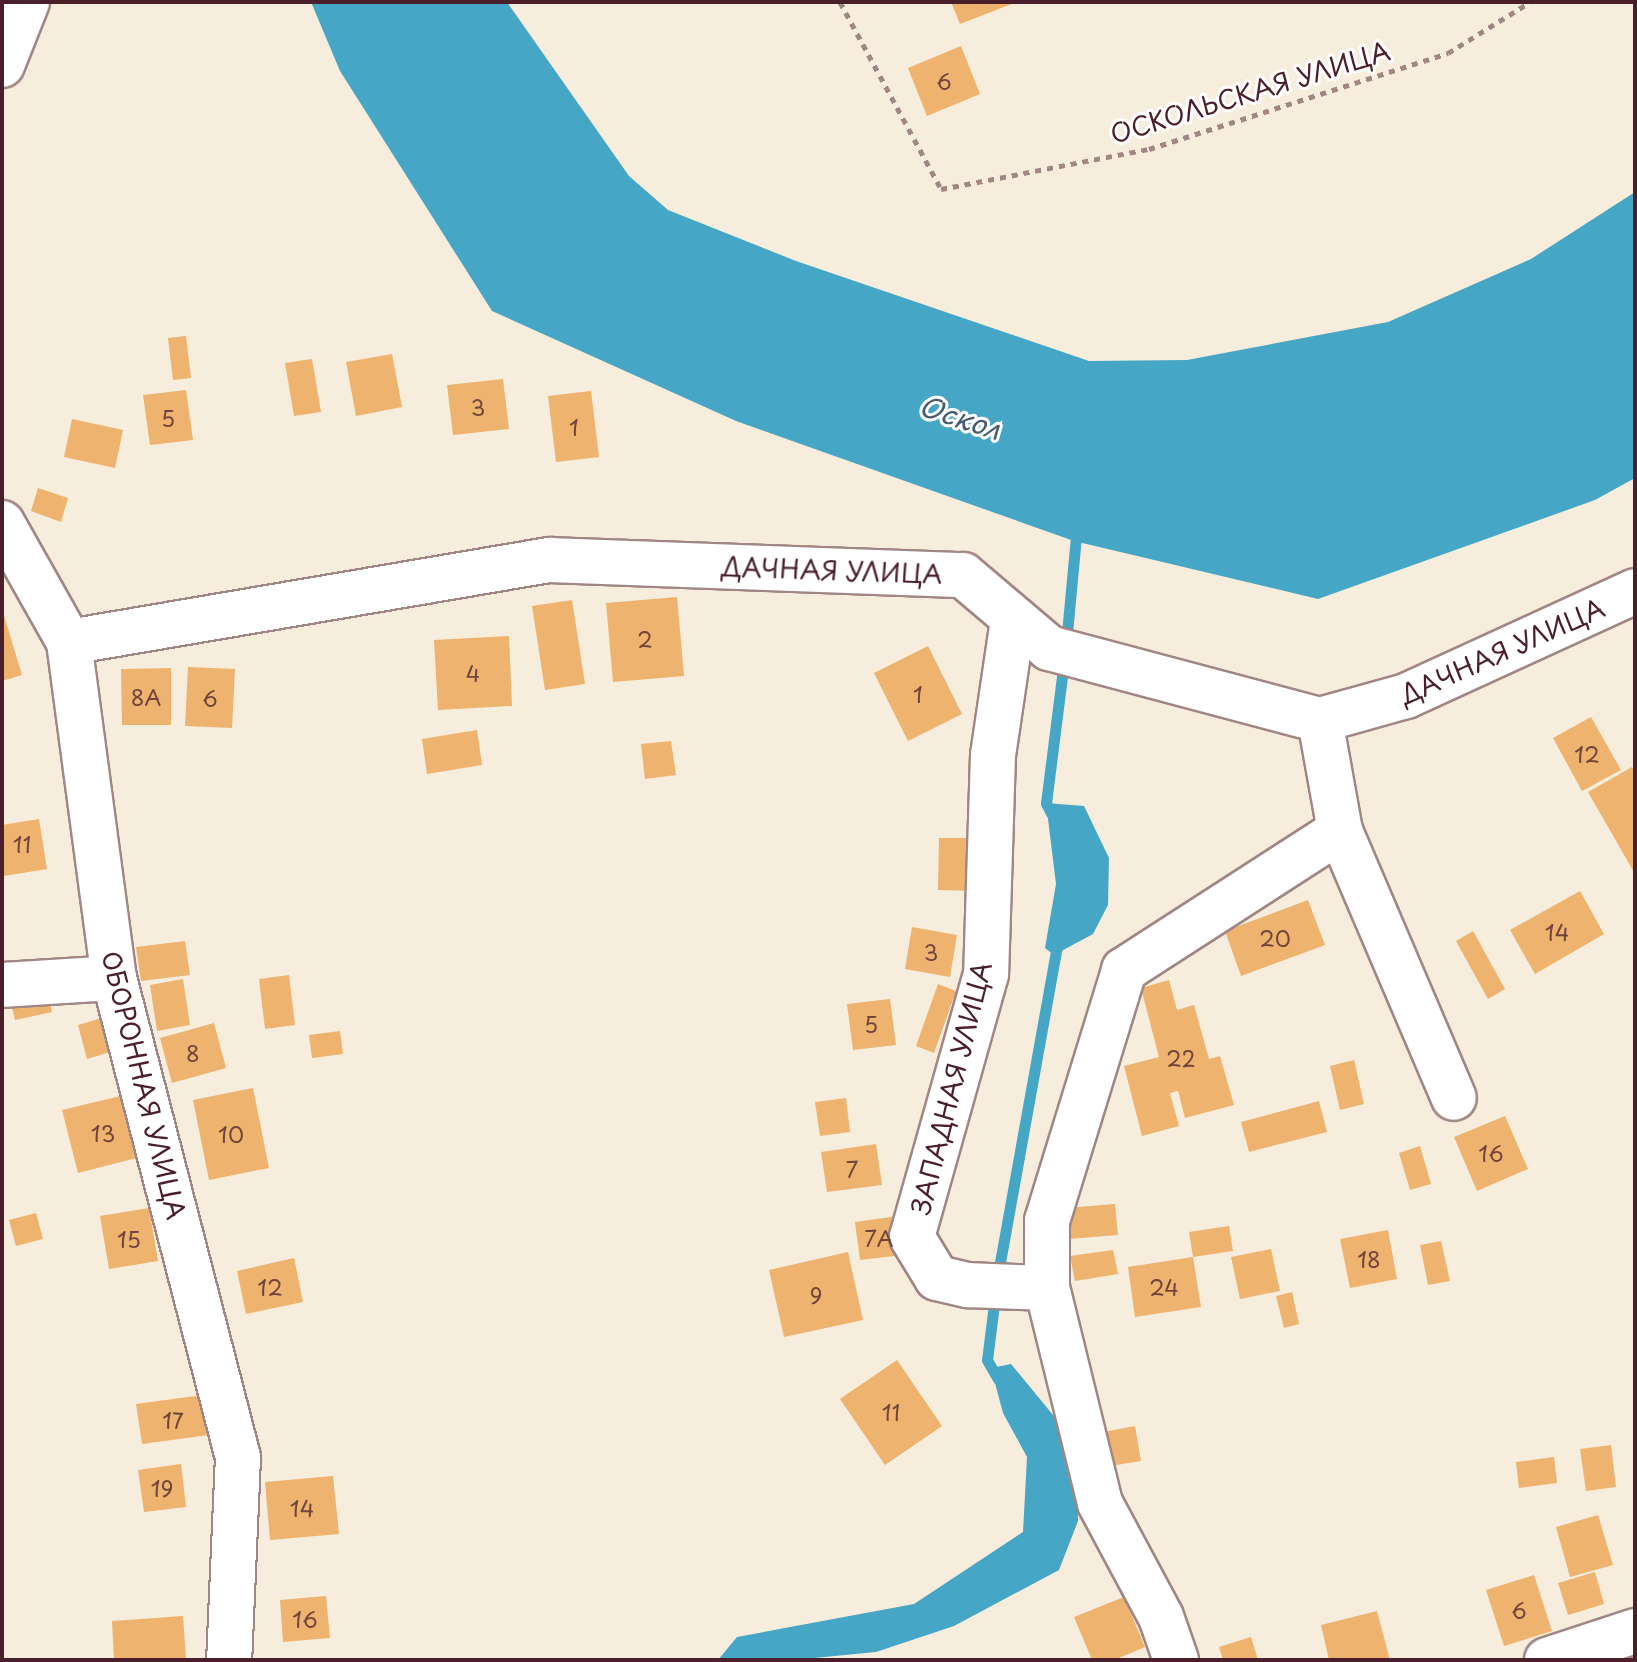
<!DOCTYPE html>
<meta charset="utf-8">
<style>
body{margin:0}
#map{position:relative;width:1637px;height:1662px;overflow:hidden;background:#f7eddc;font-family:"Playpen Sans",sans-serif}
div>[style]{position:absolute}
.water>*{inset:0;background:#46a6c5}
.stream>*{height:11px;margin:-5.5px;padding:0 5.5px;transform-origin:5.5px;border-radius:5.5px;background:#46a6c5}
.building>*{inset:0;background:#edb36f}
.path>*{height:5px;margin-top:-2.5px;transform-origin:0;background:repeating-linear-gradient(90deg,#a08684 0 6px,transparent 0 12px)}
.roads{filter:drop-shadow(2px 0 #a08684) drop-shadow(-2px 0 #a08684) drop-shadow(0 2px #a08684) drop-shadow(0 -2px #a08684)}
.minor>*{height:44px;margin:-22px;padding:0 22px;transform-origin:22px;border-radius:22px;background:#fff}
span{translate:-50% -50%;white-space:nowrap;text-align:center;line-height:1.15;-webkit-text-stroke:6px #fff;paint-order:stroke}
.number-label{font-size:22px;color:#73443c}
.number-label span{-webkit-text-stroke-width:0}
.street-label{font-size:26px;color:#4a1f2b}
.water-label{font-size:28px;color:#485c70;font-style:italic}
.frame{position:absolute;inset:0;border:4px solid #4a1f2b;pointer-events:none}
</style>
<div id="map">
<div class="water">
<i style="clip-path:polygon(311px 2px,507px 2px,629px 176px,668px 210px,796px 261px,1089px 361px,1187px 360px,1388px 322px,1531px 259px,1635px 192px,1635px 478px,1595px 500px,1318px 599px,1074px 541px,736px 421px,492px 311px,340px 71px)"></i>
<i style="clip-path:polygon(1046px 803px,1084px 806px,1109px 858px,1108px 905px,1093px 934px,1054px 955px,1045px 948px,1056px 884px)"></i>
<i style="clip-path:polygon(1011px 1364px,1053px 1415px,1077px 1463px,1078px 1521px,1059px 1570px,954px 1626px,876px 1652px,794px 1660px,718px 1660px,737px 1637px,914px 1604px,1023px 1532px,1027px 1457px,1003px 1413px,991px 1368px)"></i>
</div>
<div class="stream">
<i style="left:1066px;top:644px;width:119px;rotate:-84.7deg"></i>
<i style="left:1051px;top:813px;width:11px;rotate:-117deg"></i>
<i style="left:1046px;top:803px;width:143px;rotate:-82.8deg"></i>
<i style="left:997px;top:1279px;width:343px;rotate:-79.8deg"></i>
<i style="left:995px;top:1296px;width:64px;rotate:97.1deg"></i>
<i style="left:987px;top:1360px;width:22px;rotate:60deg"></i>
</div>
<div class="building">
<i style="clip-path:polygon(951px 2px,1017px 2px,960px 24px)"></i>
<i style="clip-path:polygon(961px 46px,980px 94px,927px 116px,908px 68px)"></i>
<i style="clip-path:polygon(186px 336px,191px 378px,173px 380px,168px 338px)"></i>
<i style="clip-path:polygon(392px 354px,402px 407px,356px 416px,346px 362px)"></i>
<i style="clip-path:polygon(312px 359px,321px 412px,294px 416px,285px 363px)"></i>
<i style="clip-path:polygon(503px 379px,509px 429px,453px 435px,447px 385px)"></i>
<i style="clip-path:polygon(186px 390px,193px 440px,150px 445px,143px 395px)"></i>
<i style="clip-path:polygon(591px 391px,599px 457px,556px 462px,548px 396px)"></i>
<i style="clip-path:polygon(72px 419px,123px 430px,115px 468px,64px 457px)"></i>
<i style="clip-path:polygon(38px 488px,68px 498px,61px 522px,31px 511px)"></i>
<i style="clip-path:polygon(677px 597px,684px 676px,613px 682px,606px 603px)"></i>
<i style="clip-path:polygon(572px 600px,585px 684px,545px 690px,532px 606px)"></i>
<i style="clip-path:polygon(2px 609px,22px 675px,2px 681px)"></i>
<i style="clip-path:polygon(509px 636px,512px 706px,438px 710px,434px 640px)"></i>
<i style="clip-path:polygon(928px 646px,962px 714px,908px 741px,874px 673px)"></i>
<i style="clip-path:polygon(188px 667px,235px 669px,232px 728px,185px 726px)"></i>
<i style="clip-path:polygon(171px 668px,171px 725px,122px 725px,121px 669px)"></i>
<i style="clip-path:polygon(1591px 717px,1621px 770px,1582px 791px,1553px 738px)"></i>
<i style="clip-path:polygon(477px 730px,482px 765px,427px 774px,422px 739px)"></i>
<i style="clip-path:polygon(671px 741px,676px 775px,645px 779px,641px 744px)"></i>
<i style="clip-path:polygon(1632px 767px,1635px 772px,1635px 874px,1588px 792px)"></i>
<i style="clip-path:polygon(39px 819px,47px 869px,4px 876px,2px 825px)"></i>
<i style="clip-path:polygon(939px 838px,977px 838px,976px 891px,938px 890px)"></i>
<i style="clip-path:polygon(1580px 891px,1604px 934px,1535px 974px,1510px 930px)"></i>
<i style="clip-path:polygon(1308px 900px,1325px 945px,1241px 976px,1225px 931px)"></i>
<i style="clip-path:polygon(912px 927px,957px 935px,950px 977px,905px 969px)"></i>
<i style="clip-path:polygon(1473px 931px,1505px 989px,1488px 999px,1456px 941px)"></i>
<i style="clip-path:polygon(185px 941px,190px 975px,141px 981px,136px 947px)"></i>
<i style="clip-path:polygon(289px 975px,295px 1025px,265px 1029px,259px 979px)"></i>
<i style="clip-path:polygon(183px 979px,190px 1025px,157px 1031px,150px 985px)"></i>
<i style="clip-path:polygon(1169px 980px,1177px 1010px,1194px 1005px,1209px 1059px,1220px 1056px,1234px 1105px,1185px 1118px,1178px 1091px,1170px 1093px,1179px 1126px,1142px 1136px,1124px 1066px,1159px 1057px,1141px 988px)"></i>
<i style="clip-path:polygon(938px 984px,956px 991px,934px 1053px,916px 1046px)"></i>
<i style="clip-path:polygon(48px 995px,52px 1012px,15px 1020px,11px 1003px)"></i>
<i style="clip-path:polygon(890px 999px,896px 1045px,853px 1050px,847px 1004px)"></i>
<i style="clip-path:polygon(108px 1016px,117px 1050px,87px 1059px,78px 1025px)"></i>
<i style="clip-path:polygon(214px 1023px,226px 1068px,172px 1083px,160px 1038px)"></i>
<i style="clip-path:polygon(340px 1031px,343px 1054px,312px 1058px,309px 1035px)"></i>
<i style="clip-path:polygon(1354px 1060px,1364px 1104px,1340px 1110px,1330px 1066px)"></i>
<i style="clip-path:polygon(253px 1088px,269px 1168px,209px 1180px,193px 1100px)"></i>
<i style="clip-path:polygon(129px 1094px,144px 1156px,78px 1173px,62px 1110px)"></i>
<i style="clip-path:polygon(846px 1098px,850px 1132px,820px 1136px,815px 1102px)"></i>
<i style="clip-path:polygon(1319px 1101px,1327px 1132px,1249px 1152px,1241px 1122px)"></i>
<i style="clip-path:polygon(1505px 1116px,1528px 1169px,1477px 1191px,1454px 1137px)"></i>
<i style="clip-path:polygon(876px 1144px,882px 1185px,827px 1192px,821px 1152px)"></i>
<i style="clip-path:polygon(1420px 1146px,1431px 1184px,1410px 1190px,1399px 1153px)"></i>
<i style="clip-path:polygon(1115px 1204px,1118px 1235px,1068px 1239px,1066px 1208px)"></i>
<i style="clip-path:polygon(149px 1208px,158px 1261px,109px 1269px,100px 1216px)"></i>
<i style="clip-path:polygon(36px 1213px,43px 1239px,16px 1246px,9px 1220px)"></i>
<i style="clip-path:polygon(898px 1216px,903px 1255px,860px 1260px,855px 1222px)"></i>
<i style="clip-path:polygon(1229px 1226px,1233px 1251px,1193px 1257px,1189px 1232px)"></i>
<i style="clip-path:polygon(1388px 1230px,1397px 1279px,1350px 1288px,1340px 1239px)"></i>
<i style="clip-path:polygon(1441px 1241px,1450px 1281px,1428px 1285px,1420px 1245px)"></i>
<i style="clip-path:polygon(1271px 1249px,1280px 1291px,1240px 1299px,1231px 1257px)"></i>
<i style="clip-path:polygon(1113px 1250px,1118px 1274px,1075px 1281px,1070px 1256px)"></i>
<i style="clip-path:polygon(848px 1252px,863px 1320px,784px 1337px,769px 1270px)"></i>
<i style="clip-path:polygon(1193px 1257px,1201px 1307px,1135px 1317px,1128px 1267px)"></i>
<i style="clip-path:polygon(294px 1258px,303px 1302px,246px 1314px,237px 1271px)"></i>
<i style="clip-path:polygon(1292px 1292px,1299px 1324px,1284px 1328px,1276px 1296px)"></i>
<i style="clip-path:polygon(897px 1360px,942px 1426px,885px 1465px,840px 1399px)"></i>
<i style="clip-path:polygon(203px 1395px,209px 1435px,142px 1444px,136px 1404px)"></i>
<i style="clip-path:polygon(1135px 1426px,1141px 1461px,1104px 1467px,1098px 1433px)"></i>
<i style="clip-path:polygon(1611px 1445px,1616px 1487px,1586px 1491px,1580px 1449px)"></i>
<i style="clip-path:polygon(1554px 1457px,1557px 1483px,1519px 1488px,1516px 1462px)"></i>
<i style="clip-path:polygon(181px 1464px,186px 1507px,144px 1512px,138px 1470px)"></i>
<i style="clip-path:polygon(333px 1476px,339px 1534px,270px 1540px,265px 1482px)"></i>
<i style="clip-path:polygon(1598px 1515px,1613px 1565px,1570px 1577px,1556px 1527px)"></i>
<i style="clip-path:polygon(1595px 1572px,1604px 1604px,1568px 1615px,1558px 1583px)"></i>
<i style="clip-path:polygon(1534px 1575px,1552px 1631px,1504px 1646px,1486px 1590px)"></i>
<i style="clip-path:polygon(326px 1596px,330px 1638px,283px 1642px,280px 1600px)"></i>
<i style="clip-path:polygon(1124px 1597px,1145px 1647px,1114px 1660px,1092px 1660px,1074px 1617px)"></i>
<i style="clip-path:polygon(1377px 1611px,1390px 1660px,1329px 1660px,1321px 1625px)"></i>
<i style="clip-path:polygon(183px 1616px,186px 1660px,114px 1660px,112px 1621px)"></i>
<i style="clip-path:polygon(1251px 1637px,1258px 1660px,1223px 1660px,1219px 1647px)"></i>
</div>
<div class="path">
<i style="left:840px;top:2px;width:213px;rotate:61.6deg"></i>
<i style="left:941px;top:189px;width:212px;rotate:-10.9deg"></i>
<i style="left:1149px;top:149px;width:314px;rotate:-17.8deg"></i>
<i style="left:1448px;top:53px;width:97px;rotate:-31.9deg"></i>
</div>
<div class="roads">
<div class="minor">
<i style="left:2px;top:65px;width:68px;rotate:-68.4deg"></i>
<i style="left:2px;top:523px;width:137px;rotate:60.6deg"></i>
<i style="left:69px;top:642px;width:339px;rotate:82.4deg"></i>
<i style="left:114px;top:978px;width:495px;rotate:75.5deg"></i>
<i style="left:238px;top:1457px;width:203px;rotate:92.5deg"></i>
<i style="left:1013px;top:620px;width:136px;rotate:98.4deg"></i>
<i style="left:993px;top:755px;width:219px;rotate:91.8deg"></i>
<i style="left:986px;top:974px;width:273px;rotate:105.7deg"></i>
<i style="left:912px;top:1237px;width:48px;rotate:58.6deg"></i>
<i style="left:937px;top:1278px;width:32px;rotate:13deg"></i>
<i style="left:968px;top:1285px;width:79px;rotate:2.2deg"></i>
<i style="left:69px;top:642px;width:488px;rotate:-9.7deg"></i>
<i style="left:550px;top:560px;width:413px;rotate:2.1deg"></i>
<i style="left:963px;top:575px;width:113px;rotate:40.3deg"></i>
<i style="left:1049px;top:648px;width:280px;rotate:14.9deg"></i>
<i style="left:1320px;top:720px;width:89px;rotate:-15.6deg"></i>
<i style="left:1406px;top:696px;width:252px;rotate:-24.6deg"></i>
<i style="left:1340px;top:831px;width:290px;rotate:66.9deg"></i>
<i style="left:2px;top:985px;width:112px;rotate:-3.6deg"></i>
<i style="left:1176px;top:1660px;width:46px;rotate:-109.2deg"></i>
<i style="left:1161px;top:1617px;width:129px;rotate:-118.2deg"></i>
<i style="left:1100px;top:1503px;width:221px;rotate:-103.8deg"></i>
<i style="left:1047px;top:1288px;width:67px;rotate:-90deg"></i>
<i style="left:1047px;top:1221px;width:263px;rotate:-72.9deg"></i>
<i style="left:1124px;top:970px;width:257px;rotate:-32.8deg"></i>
<i style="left:1340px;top:831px;width:113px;rotate:-100.2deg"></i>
<i style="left:1547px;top:1660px;width:93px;rotate:-18.2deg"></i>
</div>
</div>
<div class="number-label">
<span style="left:944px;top:81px">6</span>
<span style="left:478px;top:407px">3</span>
<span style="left:168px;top:418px">5</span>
<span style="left:574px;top:427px">1</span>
<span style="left:645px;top:639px">2</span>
<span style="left:473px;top:673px">4</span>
<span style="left:918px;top:694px">1</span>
<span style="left:146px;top:697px">8А</span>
<span style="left:210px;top:698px">6</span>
<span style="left:1587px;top:754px">12</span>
<span style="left:22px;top:844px">11</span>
<span style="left:1557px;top:932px">14</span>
<span style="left:1275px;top:938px">20</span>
<span style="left:931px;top:952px">3</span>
<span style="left:871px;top:1024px">5</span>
<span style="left:193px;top:1053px">8</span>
<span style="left:1181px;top:1058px">22</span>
<span style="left:103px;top:1133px">13</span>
<span style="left:231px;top:1134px">10</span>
<span style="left:1491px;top:1153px">16</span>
<span style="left:852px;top:1169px">7</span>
<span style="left:879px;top:1238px">7А</span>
<span style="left:129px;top:1239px">15</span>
<span style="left:1369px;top:1259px">18</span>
<span style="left:270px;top:1287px">12</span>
<span style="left:1164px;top:1287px">24</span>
<span style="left:816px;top:1295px">9</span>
<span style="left:891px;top:1412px">11</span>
<span style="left:173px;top:1420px">17</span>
<span style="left:162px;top:1488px">19</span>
<span style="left:302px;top:1508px">14</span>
<span style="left:1519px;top:1610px">6</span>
<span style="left:305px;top:1619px">16</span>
</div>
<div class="street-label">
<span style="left:1250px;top:92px;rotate:-17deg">ОСКОЛЬСКАЯ УЛИЦА</span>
<span style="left:832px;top:570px;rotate:2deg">ДАЧНАЯ УЛИЦА</span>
<span style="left:1502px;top:651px;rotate:-24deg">ДАЧНАЯ УЛИЦА</span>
<span style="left:144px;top:1085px;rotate:76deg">ОБОРОННАЯ УЛИЦА</span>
<span style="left:951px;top:1088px;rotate:-76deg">ЗАПАДНАЯ УЛИЦА</span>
</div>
<div class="water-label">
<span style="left:960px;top:417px;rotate:18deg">Оскол</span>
</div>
<div class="frame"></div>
</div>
